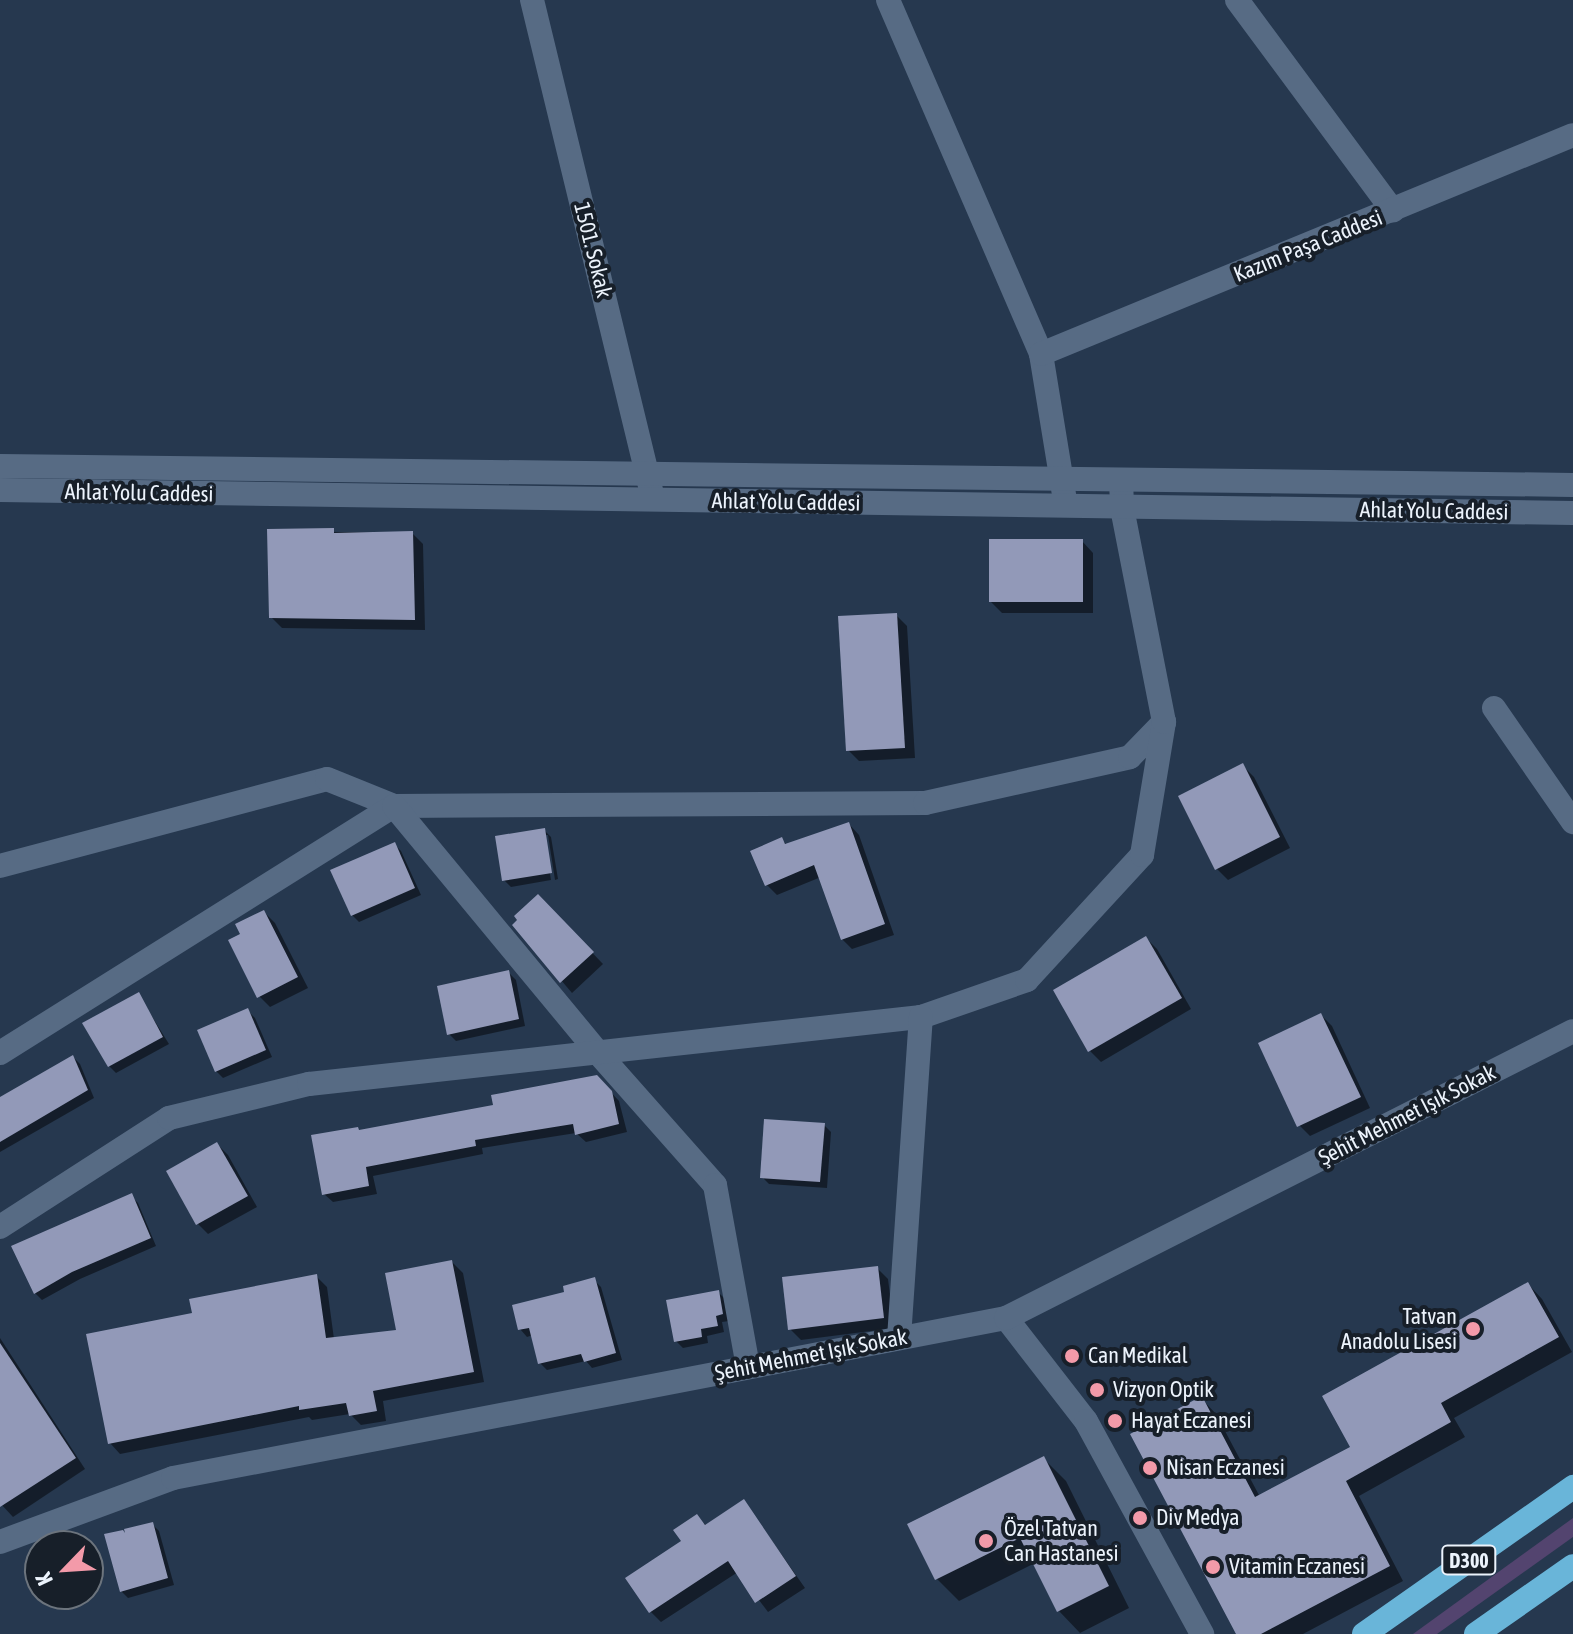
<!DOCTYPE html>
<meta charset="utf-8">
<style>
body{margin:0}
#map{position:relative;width:1573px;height:1634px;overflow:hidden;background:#26384f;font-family:"Asap Condensed",sans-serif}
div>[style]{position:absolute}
.green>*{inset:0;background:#53446f}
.shadow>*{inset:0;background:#0007}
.building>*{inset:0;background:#9299b8}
.street>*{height:24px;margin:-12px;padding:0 12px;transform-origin:12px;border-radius:12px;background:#576b84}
.secondary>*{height:24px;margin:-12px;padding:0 12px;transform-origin:12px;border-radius:12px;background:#576b84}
.highway>*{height:24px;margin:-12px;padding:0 12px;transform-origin:12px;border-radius:12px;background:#69b5d9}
.dots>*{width:22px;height:22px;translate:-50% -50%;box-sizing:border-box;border:4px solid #171f29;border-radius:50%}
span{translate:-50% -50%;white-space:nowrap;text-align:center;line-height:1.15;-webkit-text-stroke:8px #171f29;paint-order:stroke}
.shield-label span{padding:2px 6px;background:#171f29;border:2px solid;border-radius:6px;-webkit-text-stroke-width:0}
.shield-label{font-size:20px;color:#ecf3fc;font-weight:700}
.street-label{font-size:22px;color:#ecf3fc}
.poi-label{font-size:22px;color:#ecf3fc}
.right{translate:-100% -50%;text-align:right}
.left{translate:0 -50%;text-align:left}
.north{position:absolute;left:24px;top:1530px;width:80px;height:80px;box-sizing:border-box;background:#171f29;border:2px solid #6c747d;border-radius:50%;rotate:245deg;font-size:22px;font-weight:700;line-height:32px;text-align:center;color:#ecf3fc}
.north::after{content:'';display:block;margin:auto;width:28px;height:36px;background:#f39aa9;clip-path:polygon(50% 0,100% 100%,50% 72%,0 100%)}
</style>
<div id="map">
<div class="green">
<i style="clip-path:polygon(1573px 1518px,1573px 1537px,1437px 1634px,1413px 1634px)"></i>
</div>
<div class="shadow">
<i style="clip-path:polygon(269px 531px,412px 533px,423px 544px,425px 630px,282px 628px,271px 617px)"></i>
<i style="clip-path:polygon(1082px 541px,1093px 553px,1093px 613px,1002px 613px,991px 602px)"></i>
<i style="clip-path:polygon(896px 615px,907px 626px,915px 758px,859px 761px,848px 750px)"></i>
<i style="clip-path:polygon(1243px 766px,1254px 777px,1290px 848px,1228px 880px,1217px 869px)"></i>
<i style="clip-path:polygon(849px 824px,859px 835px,894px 935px,852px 949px,842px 939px,821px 877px,777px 895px,767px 885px,782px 840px,787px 845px)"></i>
<i style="clip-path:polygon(544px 830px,551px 837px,558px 879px,555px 880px,548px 835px,544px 835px,551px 880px,511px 887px,504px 880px)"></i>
<i style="clip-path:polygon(394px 844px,401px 851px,421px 895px,359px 922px,352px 915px)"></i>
<i style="clip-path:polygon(538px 896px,603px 964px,572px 993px,514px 925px)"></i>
<i style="clip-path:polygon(264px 912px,275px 923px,308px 988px,270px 1007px,259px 996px,243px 935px)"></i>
<i style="clip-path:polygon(1146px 938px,1157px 949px,1191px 1009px,1101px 1062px,1090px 1051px)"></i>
<i style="clip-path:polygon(509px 973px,516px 980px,525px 1026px,456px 1041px,449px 1034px)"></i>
<i style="clip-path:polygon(138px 994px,169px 1044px,116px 1073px,109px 1066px)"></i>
<i style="clip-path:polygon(248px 1011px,255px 1018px,272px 1057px,223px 1078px,216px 1071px)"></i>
<i style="clip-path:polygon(1321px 1015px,1332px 1026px,1370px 1108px,1310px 1136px,1299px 1125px)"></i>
<i style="clip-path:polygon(73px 1057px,80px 1064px,94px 1098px,0 1152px,0 1100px)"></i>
<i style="clip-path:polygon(605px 1086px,619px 1101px,627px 1132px,586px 1142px,576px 1133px,482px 1148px,483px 1154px,373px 1176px,377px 1194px,333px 1202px,324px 1194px,361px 1132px)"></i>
<i style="clip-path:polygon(824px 1125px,831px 1132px,827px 1188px,769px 1184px,762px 1177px)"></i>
<i style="clip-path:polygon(217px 1144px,228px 1155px,257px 1207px,208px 1234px,197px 1223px)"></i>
<i style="clip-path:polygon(131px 1196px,138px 1203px,156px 1246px,80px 1279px,42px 1300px,35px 1293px)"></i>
<i style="clip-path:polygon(452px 1262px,463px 1273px,484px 1382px,383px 1401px,386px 1421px,361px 1425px,350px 1414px,312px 1420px,309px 1417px,120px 1454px,110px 1443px,194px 1315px,316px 1276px,327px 1287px,334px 1339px,398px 1332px)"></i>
<i style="clip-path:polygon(877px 1268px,888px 1279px,894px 1328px,801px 1340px,790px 1329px)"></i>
<i style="clip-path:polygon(594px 1280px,601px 1287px,622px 1360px,592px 1368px,586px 1361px,547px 1370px,540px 1363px,533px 1335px,527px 1337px,520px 1329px,567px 1293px)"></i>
<i style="clip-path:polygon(1528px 1284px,1542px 1299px,1572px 1352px,1454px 1418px,1465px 1437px,1359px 1496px,1403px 1581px,1303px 1634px,1238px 1634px,1202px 1399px,1216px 1414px,1260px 1497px,1353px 1448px)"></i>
<i style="clip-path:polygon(718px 1292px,725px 1299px,729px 1321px,722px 1322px,724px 1332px,707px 1336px,708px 1343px,683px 1348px,676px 1341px)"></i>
<i style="clip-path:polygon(0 1338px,85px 1469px,13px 1517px,0 1503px)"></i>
<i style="clip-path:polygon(1044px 1459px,1066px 1481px,1129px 1608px,1080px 1633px,1059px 1611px,1035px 1563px,959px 1601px,937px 1579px,910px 1525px)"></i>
<i style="clip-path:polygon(744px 1501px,805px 1588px,768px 1612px,738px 1572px,661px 1622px,650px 1611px,697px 1517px,707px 1526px)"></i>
<i style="clip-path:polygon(152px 1524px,159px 1531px,174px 1585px,128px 1598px,121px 1591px,128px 1538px)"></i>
</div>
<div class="building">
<i style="clip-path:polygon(334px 528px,334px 533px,413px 531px,415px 620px,269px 618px,267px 529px)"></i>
<i style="clip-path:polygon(989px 539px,1083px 539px,1083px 602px,989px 602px)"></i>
<i style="clip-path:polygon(897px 613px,905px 748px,846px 751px,838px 616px)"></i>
<i style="clip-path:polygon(1243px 763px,1280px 837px,1215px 870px,1178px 796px)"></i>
<i style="clip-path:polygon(849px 822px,885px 924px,841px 940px,814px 865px,765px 886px,750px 851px,782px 837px,785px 844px)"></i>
<i style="clip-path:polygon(545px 828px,552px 873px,502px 881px,495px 836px)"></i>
<i style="clip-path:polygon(395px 842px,415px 888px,351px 916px,330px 870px)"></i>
<i style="clip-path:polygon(538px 894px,594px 952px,560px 983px,512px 925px,517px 920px,514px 916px)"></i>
<i style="clip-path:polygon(264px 910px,298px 977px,257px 998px,228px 940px,240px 934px,235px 924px)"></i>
<i style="clip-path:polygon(1146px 936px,1182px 998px,1088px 1052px,1053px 990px)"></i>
<i style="clip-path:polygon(509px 970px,519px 1019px,447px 1035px,437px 986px)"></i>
<i style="clip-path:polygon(139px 992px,163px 1037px,108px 1067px,82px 1023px)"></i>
<i style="clip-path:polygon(248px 1008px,266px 1050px,215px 1072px,197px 1030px)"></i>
<i style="clip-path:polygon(1321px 1013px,1361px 1097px,1297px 1127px,1258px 1043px)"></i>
<i style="clip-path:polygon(73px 1055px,88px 1090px,0 1142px,0 1097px)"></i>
<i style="clip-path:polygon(597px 1075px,612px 1091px,619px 1124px,575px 1135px,573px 1124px,475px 1140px,476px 1146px,366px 1167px,369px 1186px,322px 1195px,311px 1135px,358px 1127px,359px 1130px,493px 1105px,491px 1095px)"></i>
<i style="clip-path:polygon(764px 1119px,825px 1123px,820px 1182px,760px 1178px)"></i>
<i style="clip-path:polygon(217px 1142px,248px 1196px,196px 1225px,166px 1171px)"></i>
<i style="clip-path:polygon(132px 1193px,151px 1238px,72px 1272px,34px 1294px,11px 1246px)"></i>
<i style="clip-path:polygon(452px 1260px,474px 1372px,373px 1391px,377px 1411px,349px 1416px,346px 1403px,299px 1410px,299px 1406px,108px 1444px,86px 1334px,192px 1313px,189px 1299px,317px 1274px,326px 1338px,396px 1330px,385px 1273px)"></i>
<i style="clip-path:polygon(878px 1266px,884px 1318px,788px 1330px,782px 1277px)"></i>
<i style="clip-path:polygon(595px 1277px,616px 1353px,584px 1362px,581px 1354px,538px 1364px,529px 1328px,518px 1330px,512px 1305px,564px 1292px,563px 1286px)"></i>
<i style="clip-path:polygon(1528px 1282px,1559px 1337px,1441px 1403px,1451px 1422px,1346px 1481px,1390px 1566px,1261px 1634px,1236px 1634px,1130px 1434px,1202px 1396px,1255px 1497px,1350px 1447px,1322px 1396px)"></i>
<i style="clip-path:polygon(719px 1290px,723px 1314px,716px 1316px,718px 1326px,701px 1329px,702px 1337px,674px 1342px,666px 1300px)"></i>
<i style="clip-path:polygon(0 1343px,76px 1458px,0 1507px)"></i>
<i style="clip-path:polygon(1044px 1456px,1109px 1586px,1057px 1612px,1020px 1538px,935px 1580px,907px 1524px)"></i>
<i style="clip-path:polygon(744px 1499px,796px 1576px,755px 1603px,728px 1561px,649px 1613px,625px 1578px,681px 1541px,673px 1530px,697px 1514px,705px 1525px)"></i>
<i style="clip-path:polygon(153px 1522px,168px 1578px,120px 1592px,104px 1534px,123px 1530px,125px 1533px,124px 1529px)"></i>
</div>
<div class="street">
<i style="left:532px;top:0;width:508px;rotate:76.35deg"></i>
<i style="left:888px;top:0;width:386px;rotate:66.6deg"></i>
<i style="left:1041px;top:354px;width:148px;rotate:80.7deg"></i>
<i style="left:1237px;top:0;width:262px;rotate:53.5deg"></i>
<i style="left:1494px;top:708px;width:139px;rotate:55.3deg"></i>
<i style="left:0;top:866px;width:338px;rotate:-14.9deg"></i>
<i style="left:327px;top:779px;width:72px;rotate:21.9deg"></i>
<i style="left:394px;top:806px;width:531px;rotate:-0.32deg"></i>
<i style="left:925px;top:803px;width:210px;rotate:-12.6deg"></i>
<i style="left:1130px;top:757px;width:49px;rotate:-45.8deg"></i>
<i style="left:0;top:1053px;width:465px;rotate:-32.1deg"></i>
<i style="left:394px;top:806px;width:322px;rotate:50.4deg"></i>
<i style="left:599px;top:1054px;width:175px;rotate:48.5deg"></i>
<i style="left:715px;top:1185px;width:185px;rotate:79.7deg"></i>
<i style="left:0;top:1227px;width:201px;rotate:-32.8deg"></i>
<i style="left:169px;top:1118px;width:144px;rotate:-13.7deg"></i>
<i style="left:309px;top:1084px;width:616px;rotate:-6.25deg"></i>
<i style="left:921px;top:1017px;width:112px;rotate:-19.2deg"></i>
<i style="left:1027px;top:980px;width:170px;rotate:-47.4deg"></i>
<i style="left:1142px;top:855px;width:135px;rotate:-80.6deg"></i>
<i style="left:1164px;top:722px;width:219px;rotate:-101.1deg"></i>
<i style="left:1122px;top:507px;width:27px;rotate:-92deg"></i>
<i style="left:1006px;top:1318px;width:130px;rotate:52.2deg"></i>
<i style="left:1086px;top:1421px;width:243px;rotate:61.4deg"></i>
<i style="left:899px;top:1338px;width:322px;rotate:-86.1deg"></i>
<i style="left:0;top:1542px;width:184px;rotate:-20.3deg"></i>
<i style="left:173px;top:1478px;width:848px;rotate:-10.87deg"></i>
<i style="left:1006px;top:1318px;width:635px;rotate:-26.85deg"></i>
</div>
<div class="secondary">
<i style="left:1041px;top:354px;width:575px;rotate:-22.37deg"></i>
<i style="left:0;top:466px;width:1573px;rotate:0.69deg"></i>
<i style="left:0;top:490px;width:1573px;rotate:0.84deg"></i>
</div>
<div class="highway">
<i style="left:1364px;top:1634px;width:256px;rotate:-35.1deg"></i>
<i style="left:1476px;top:1634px;width:118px;rotate:-35deg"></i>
</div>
<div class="dots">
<i style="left:1473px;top:1329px;background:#f39aa9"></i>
<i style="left:1072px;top:1356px;background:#f39aa9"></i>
<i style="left:1097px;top:1390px;background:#f39aa9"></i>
<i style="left:1115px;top:1421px;background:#f39aa9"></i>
<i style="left:1150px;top:1468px;background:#f39aa9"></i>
<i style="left:1140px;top:1518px;background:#f39aa9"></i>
<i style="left:986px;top:1541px;background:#f39aa9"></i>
<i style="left:1213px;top:1567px;background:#f39aa9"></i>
</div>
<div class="shield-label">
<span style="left:1469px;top:1560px">D300</span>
</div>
<div class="street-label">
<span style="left:1308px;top:246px;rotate:-22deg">Kazım Paşa Caddesi</span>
<span style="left:593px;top:250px;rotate:76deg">1501. Sokak</span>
<span style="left:139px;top:493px;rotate:1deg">Ahlat Yolu Caddesi</span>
<span style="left:786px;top:502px;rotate:1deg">Ahlat Yolu Caddesi</span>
<span style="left:1434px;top:511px;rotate:1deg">Ahlat Yolu Caddesi</span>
<span style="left:1407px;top:1115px;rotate:-27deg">Şehit Mehmet Işık Sokak</span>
<span style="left:811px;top:1355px;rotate:-11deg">Şehit Mehmet Işık Sokak</span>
</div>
<div class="poi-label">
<span class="right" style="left:1457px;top:1329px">Tatvan<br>Anadolu Lisesi</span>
<span class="left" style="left:1088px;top:1356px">Can Medikal</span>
<span class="left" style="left:1113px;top:1390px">Vizyon Optik</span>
<span class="left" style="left:1131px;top:1421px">Hayat Eczanesi</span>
<span class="left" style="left:1166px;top:1468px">Nisan Eczanesi</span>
<span class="left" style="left:1156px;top:1518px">Div Medya</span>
<span class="left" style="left:1004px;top:1541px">Özel Tatvan<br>Can Hastanesi</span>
<span class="left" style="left:1229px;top:1567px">Vitamin Eczanesi</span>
</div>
<div class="north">K</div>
</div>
